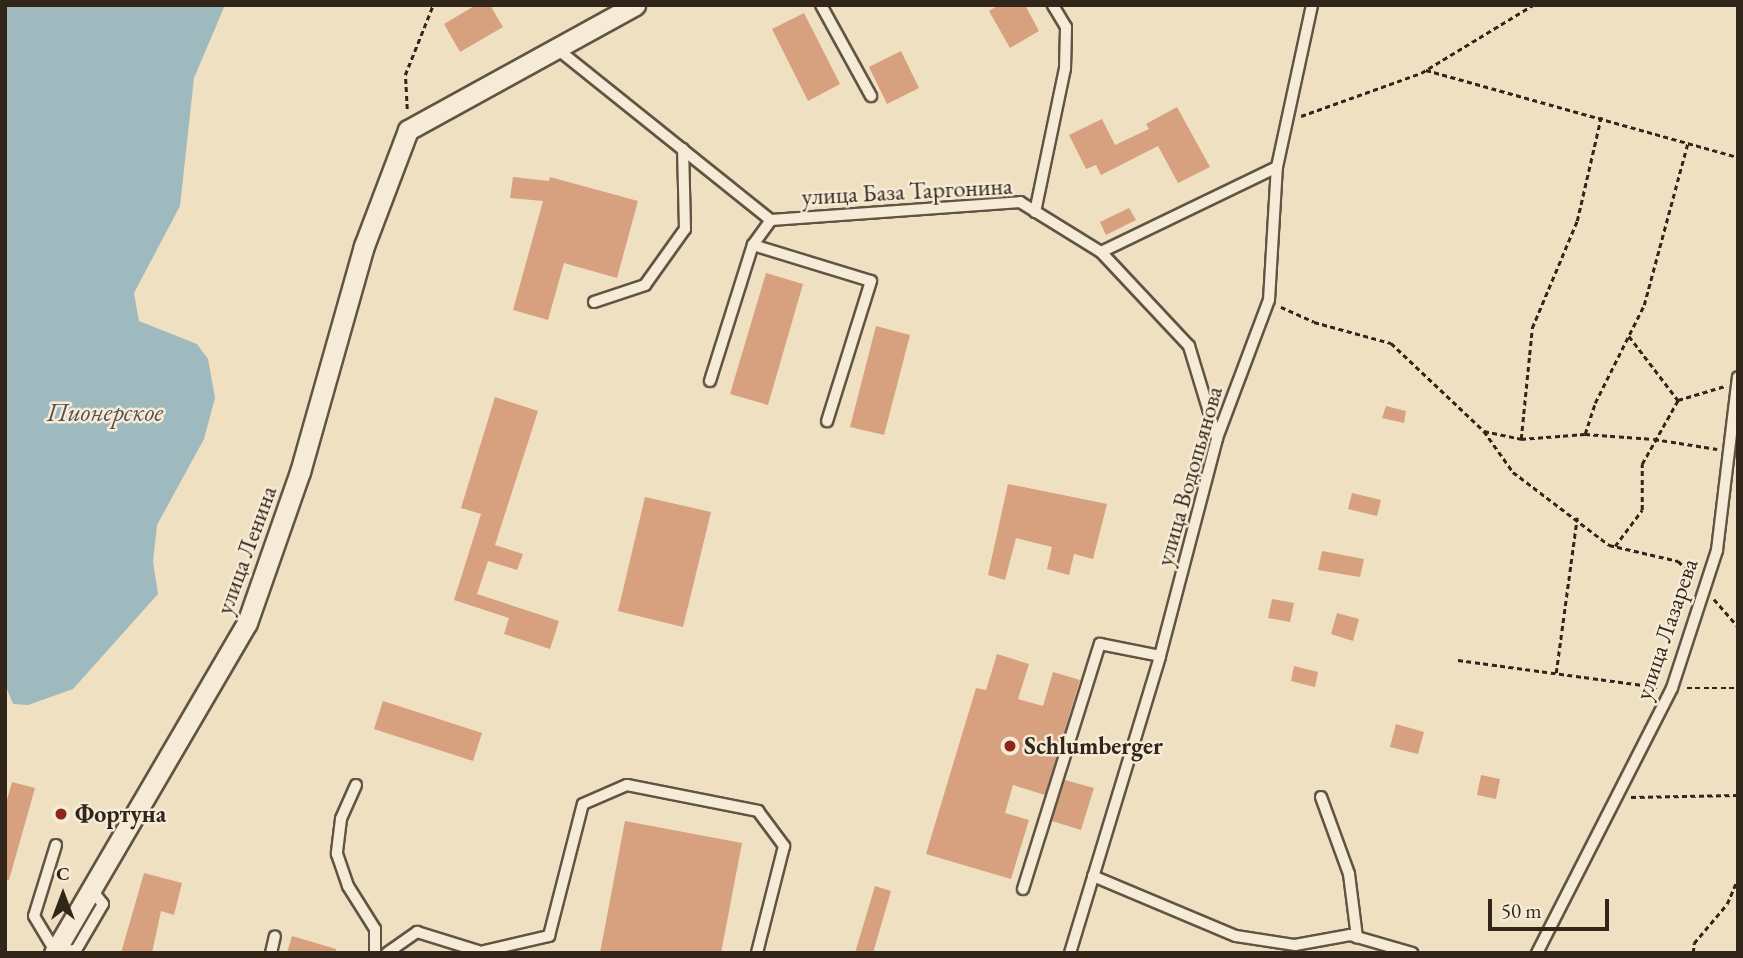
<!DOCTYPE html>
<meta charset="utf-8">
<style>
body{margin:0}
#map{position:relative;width:1743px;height:958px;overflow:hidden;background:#efe0c2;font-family:"EB Garamond",serif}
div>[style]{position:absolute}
.water>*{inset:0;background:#9fbabe}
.building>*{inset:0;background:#d7a07f}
.path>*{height:2.5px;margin-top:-1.25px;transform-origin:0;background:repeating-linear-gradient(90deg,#322519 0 5px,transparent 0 8.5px)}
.roads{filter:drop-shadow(2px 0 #615443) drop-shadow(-2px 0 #615443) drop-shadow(0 2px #615443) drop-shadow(0 -2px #615443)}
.lane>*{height:10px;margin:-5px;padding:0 5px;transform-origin:5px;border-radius:5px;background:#f5ebd7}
.street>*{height:19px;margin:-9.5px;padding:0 9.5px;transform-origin:9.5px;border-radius:9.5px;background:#f5ebd7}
.dots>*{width:19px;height:19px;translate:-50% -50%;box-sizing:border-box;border:4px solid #f5ebd7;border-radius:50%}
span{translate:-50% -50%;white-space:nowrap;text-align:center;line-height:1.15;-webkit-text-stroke:5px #f5ebd7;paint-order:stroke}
.street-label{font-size:24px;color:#322519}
.poi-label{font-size:24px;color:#322519;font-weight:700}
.left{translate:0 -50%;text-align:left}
.water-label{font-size:26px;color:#53524b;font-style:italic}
.frame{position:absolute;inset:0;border:7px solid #322519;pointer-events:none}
.north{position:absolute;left:28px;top:860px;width:70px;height:70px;-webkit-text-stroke:5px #f5ebd7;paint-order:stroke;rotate:0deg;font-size:19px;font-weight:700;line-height:28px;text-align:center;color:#322519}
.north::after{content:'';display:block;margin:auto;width:24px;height:32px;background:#322519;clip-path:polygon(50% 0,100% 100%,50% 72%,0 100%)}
.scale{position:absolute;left:1488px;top:899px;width:121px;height:32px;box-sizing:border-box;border:4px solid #322519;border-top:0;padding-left:9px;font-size:21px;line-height:24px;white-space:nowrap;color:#322519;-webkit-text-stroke:5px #f5ebd7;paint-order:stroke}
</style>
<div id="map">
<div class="water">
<i style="clip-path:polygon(5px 5px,225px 5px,194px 78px,180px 206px,134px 293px,139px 321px,197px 344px,208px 359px,215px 398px,204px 439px,157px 525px,153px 562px,158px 594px,73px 689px,28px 705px,13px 704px,5px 684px)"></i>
</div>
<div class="building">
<i style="clip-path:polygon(476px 5px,490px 5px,503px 27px,460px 52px,444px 24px)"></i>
<i style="clip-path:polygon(999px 5px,1025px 5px,1039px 31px,1010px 48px,989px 11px)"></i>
<i style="clip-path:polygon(804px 13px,840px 84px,808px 101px,772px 29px)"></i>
<i style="clip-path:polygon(901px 51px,919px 88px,887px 104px,869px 67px)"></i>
<i style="clip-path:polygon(1177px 107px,1210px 167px,1178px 183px,1158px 146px,1101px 175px,1096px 165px,1086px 169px,1069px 135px,1102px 119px,1115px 145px,1149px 129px,1146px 124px)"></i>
<i style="clip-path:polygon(513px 177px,549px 181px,550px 177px,638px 201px,617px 278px,564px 263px,548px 320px,513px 310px,543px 201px,510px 198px)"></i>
<i style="clip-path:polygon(1129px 208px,1136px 220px,1106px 235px,1100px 222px)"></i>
<i style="clip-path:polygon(766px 273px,803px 284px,768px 405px,730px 394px)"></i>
<i style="clip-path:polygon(876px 326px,910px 335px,884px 435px,850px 427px)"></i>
<i style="clip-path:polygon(495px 397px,538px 411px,495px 545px,523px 554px,517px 570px,488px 561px,477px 594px,559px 621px,550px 649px,504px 634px,509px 618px,454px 600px,481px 514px,461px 508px)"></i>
<i style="clip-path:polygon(1386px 406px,1406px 411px,1404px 423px,1382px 418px)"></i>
<i style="clip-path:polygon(1008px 484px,1107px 504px,1093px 559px,1074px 554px,1069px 575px,1047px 569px,1052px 547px,1016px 538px,1005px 580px,988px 575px)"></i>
<i style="clip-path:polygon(1352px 493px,1381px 500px,1377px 516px,1348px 509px)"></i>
<i style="clip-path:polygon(645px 497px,711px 512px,683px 627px,618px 611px)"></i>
<i style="clip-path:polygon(1322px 551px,1364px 559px,1360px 577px,1318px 570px)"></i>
<i style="clip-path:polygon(1272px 599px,1294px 603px,1290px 622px,1268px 618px)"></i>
<i style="clip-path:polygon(1337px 613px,1359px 619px,1353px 641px,1331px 634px)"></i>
<i style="clip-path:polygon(997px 654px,1029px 664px,1018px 699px,1043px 706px,1053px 672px,1080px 680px,1045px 795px,1013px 785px,1005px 813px,1029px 820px,1011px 879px,926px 854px,976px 688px,986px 690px)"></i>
<i style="clip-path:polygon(1294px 666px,1318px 672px,1315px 687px,1291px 681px)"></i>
<i style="clip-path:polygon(383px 701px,482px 733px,473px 761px,374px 729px)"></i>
<i style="clip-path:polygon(1396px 724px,1424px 732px,1418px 754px,1390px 747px)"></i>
<i style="clip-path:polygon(1481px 775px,1500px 779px,1496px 799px,1477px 795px)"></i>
<i style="clip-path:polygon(1065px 780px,1094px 788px,1081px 830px,1052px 821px)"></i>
<i style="clip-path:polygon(12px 782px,35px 788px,9px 880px,5px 880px,5px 807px)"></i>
<i style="clip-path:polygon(625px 821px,742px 843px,721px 953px,600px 953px)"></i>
<i style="clip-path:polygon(144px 873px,182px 883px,174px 915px,161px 911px,152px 953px,121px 953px)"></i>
<i style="clip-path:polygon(875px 886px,891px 891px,873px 953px,855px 953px)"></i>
<i style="clip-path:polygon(292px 936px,336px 949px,336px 953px,287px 953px)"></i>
</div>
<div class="path">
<i style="left:1426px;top:70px;width:324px;rotate:15.6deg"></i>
<i style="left:407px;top:109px;width:34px;rotate:-93deg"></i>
<i style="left:405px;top:75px;width:75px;rotate:-68.2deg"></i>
<i style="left:1301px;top:116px;width:127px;rotate:-19.7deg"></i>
<i style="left:1421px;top:73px;width:131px;rotate:-31.3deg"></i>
<i style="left:1281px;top:307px;width:36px;rotate:24deg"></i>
<i style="left:1314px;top:322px;width:80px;rotate:15.3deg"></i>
<i style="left:1391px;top:343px;width:128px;rotate:43.4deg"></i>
<i style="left:1484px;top:431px;width:38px;rotate:12deg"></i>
<i style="left:1521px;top:439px;width:64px;rotate:-4.5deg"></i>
<i style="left:1585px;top:434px;width:69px;rotate:4.1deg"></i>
<i style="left:1654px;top:439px;width:64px;rotate:9deg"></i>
<i style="left:1629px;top:336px;width:81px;rotate:52.6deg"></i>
<i style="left:1484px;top:431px;width:50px;rotate:54.7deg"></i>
<i style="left:1513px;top:472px;width:121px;rotate:37.2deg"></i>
<i style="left:1609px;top:545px;width:71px;rotate:13.1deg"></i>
<i style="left:1678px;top:561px;width:25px;rotate:43deg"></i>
<i style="left:1585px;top:434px;width:33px;rotate:-72deg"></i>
<i style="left:1595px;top:403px;width:110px;rotate:-63.4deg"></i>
<i style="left:1644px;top:305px;width:169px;rotate:-74.9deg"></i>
<i style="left:1521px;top:439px;width:112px;rotate:-84.3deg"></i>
<i style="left:1532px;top:328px;width:116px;rotate:-67.2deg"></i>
<i style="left:1577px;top:221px;width:107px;rotate:-77deg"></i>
<i style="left:1615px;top:546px;width:45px;rotate:-53.1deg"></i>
<i style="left:1642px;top:510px;width:46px;rotate:-90deg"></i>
<i style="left:1642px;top:464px;width:73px;rotate:-60.6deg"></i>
<i style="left:1678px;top:400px;width:49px;rotate:-16.6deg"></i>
<i style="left:1714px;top:599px;width:37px;rotate:49deg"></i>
<i style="left:1458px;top:660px;width:203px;rotate:7.7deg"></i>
<i style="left:1556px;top:673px;width:157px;rotate:-82.3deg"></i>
<i style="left:1687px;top:688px;width:51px"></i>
<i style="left:1631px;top:797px;width:107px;rotate:-1.1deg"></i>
<i style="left:1693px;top:953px;width:10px;rotate:-84deg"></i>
<i style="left:1694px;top:943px;width:51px;rotate:-49.8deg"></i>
<i style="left:1727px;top:904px;width:28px;rotate:-67deg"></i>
</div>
<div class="roads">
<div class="lane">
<i style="left:821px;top:5px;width:104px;rotate:61.2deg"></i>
<i style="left:556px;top:48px;width:275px;rotate:38.7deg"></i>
<i style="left:1035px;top:212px;width:146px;rotate:-78.2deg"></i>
<i style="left:1065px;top:69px;width:42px;rotate:-88.6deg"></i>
<i style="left:1066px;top:27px;width:26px;rotate:-121deg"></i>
<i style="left:771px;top:220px;width:250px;rotate:-4.1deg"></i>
<i style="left:1020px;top:202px;width:95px;rotate:31.7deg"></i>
<i style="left:1101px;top:252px;width:129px;rotate:46.9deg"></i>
<i style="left:1189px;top:346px;width:96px;rotate:73.1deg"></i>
<i style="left:771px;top:220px;width:31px;rotate:126deg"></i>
<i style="left:753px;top:245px;width:123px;rotate:17deg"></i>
<i style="left:871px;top:281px;width:147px;rotate:107.4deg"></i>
<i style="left:1101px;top:252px;width:195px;rotate:-25.8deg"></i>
<i style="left:594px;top:302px;width:54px;rotate:-18.4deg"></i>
<i style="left:645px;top:285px;width:69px;rotate:-54.5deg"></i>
<i style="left:685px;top:229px;width:80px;rotate:-91.4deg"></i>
<i style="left:710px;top:381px;width:143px;rotate:-72.5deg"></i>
<i style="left:356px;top:785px;width:37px;rotate:114deg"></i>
<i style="left:341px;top:819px;width:35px;rotate:97deg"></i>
<i style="left:337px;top:854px;width:34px;rotate:71deg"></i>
<i style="left:348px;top:886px;width:51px;rotate:57.9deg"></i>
<i style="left:375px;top:929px;width:24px;rotate:90deg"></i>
<i style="left:1321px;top:797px;width:82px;rotate:70deg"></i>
<i style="left:1349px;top:874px;width:64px;rotate:82.8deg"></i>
<i style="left:56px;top:845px;width:74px;rotate:107.2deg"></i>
<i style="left:34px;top:916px;width:41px;rotate:59deg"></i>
<i style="left:55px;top:951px;width:21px;rotate:-3deg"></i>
<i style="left:76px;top:950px;width:53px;rotate:-59.6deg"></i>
<i style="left:103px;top:904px;width:19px;rotate:-129deg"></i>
<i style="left:1093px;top:876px;width:155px;rotate:22.8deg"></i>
<i style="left:1236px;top:936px;width:60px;rotate:8.7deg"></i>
<i style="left:1295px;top:945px;width:56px;rotate:-10.3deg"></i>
<i style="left:1350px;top:935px;width:65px;rotate:16.2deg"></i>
<i style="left:1023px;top:889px;width:257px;rotate:-72.6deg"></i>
<i style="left:1100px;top:644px;width:61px;rotate:11.3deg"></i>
<i style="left:484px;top:951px;width:67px;rotate:-13deg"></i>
<i style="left:549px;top:936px;width:136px;rotate:-75.6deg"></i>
<i style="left:583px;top:804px;width:48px;rotate:-23.4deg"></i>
<i style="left:627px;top:785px;width:134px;rotate:11.2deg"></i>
<i style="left:758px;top:811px;width:44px;rotate:53.4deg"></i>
<i style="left:784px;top:846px;width:110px;rotate:104.2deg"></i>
<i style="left:271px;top:953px;width:17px;rotate:-77deg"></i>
<i style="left:387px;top:953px;width:37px;rotate:-35deg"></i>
<i style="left:417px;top:932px;width:71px;rotate:17.2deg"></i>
<i style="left:1070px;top:953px;width:310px;rotate:-73.1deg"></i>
<i style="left:1160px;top:656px;width:225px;rotate:-75.3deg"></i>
<i style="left:1217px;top:438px;width:147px;rotate:-69.4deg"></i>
<i style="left:1269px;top:300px;width:133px;rotate:-86.6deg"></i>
<i style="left:1277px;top:167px;width:166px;rotate:-77.8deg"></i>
<i style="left:1537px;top:953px;width:297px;rotate:-63deg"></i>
<i style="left:1672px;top:688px;width:145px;rotate:-71.9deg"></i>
<i style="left:1717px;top:550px;width:174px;rotate:-83.1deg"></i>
</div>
<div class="street">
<i style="left:54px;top:953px;width:382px;rotate:-59.7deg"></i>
<i style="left:247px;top:623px;width:160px;rotate:-70.7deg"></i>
<i style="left:300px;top:472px;width:235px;rotate:-74.2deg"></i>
<i style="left:364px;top:246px;width:124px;rotate:-69.2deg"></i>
<i style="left:408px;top:130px;width:259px;rotate:-28.8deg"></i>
</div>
</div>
<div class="dots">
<i style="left:1010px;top:746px;background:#8f2418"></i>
<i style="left:61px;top:814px;background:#8f2418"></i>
</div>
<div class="street-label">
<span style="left:907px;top:191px;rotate:-3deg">улица База Таргонина</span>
<span style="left:1189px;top:476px;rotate:-74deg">улица Водопьянова</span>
<span style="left:246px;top:550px;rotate:-70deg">улица Ленина</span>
<span style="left:1666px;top:629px;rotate:-71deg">улица Лазарева</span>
</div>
<div class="poi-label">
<span class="left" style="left:1024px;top:746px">Schlumberger</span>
<span class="left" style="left:75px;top:814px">Фортуна</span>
</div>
<div class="water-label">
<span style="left:105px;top:413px">Пионерское</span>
</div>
<div class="frame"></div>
<div class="north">С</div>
<div class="scale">50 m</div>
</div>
